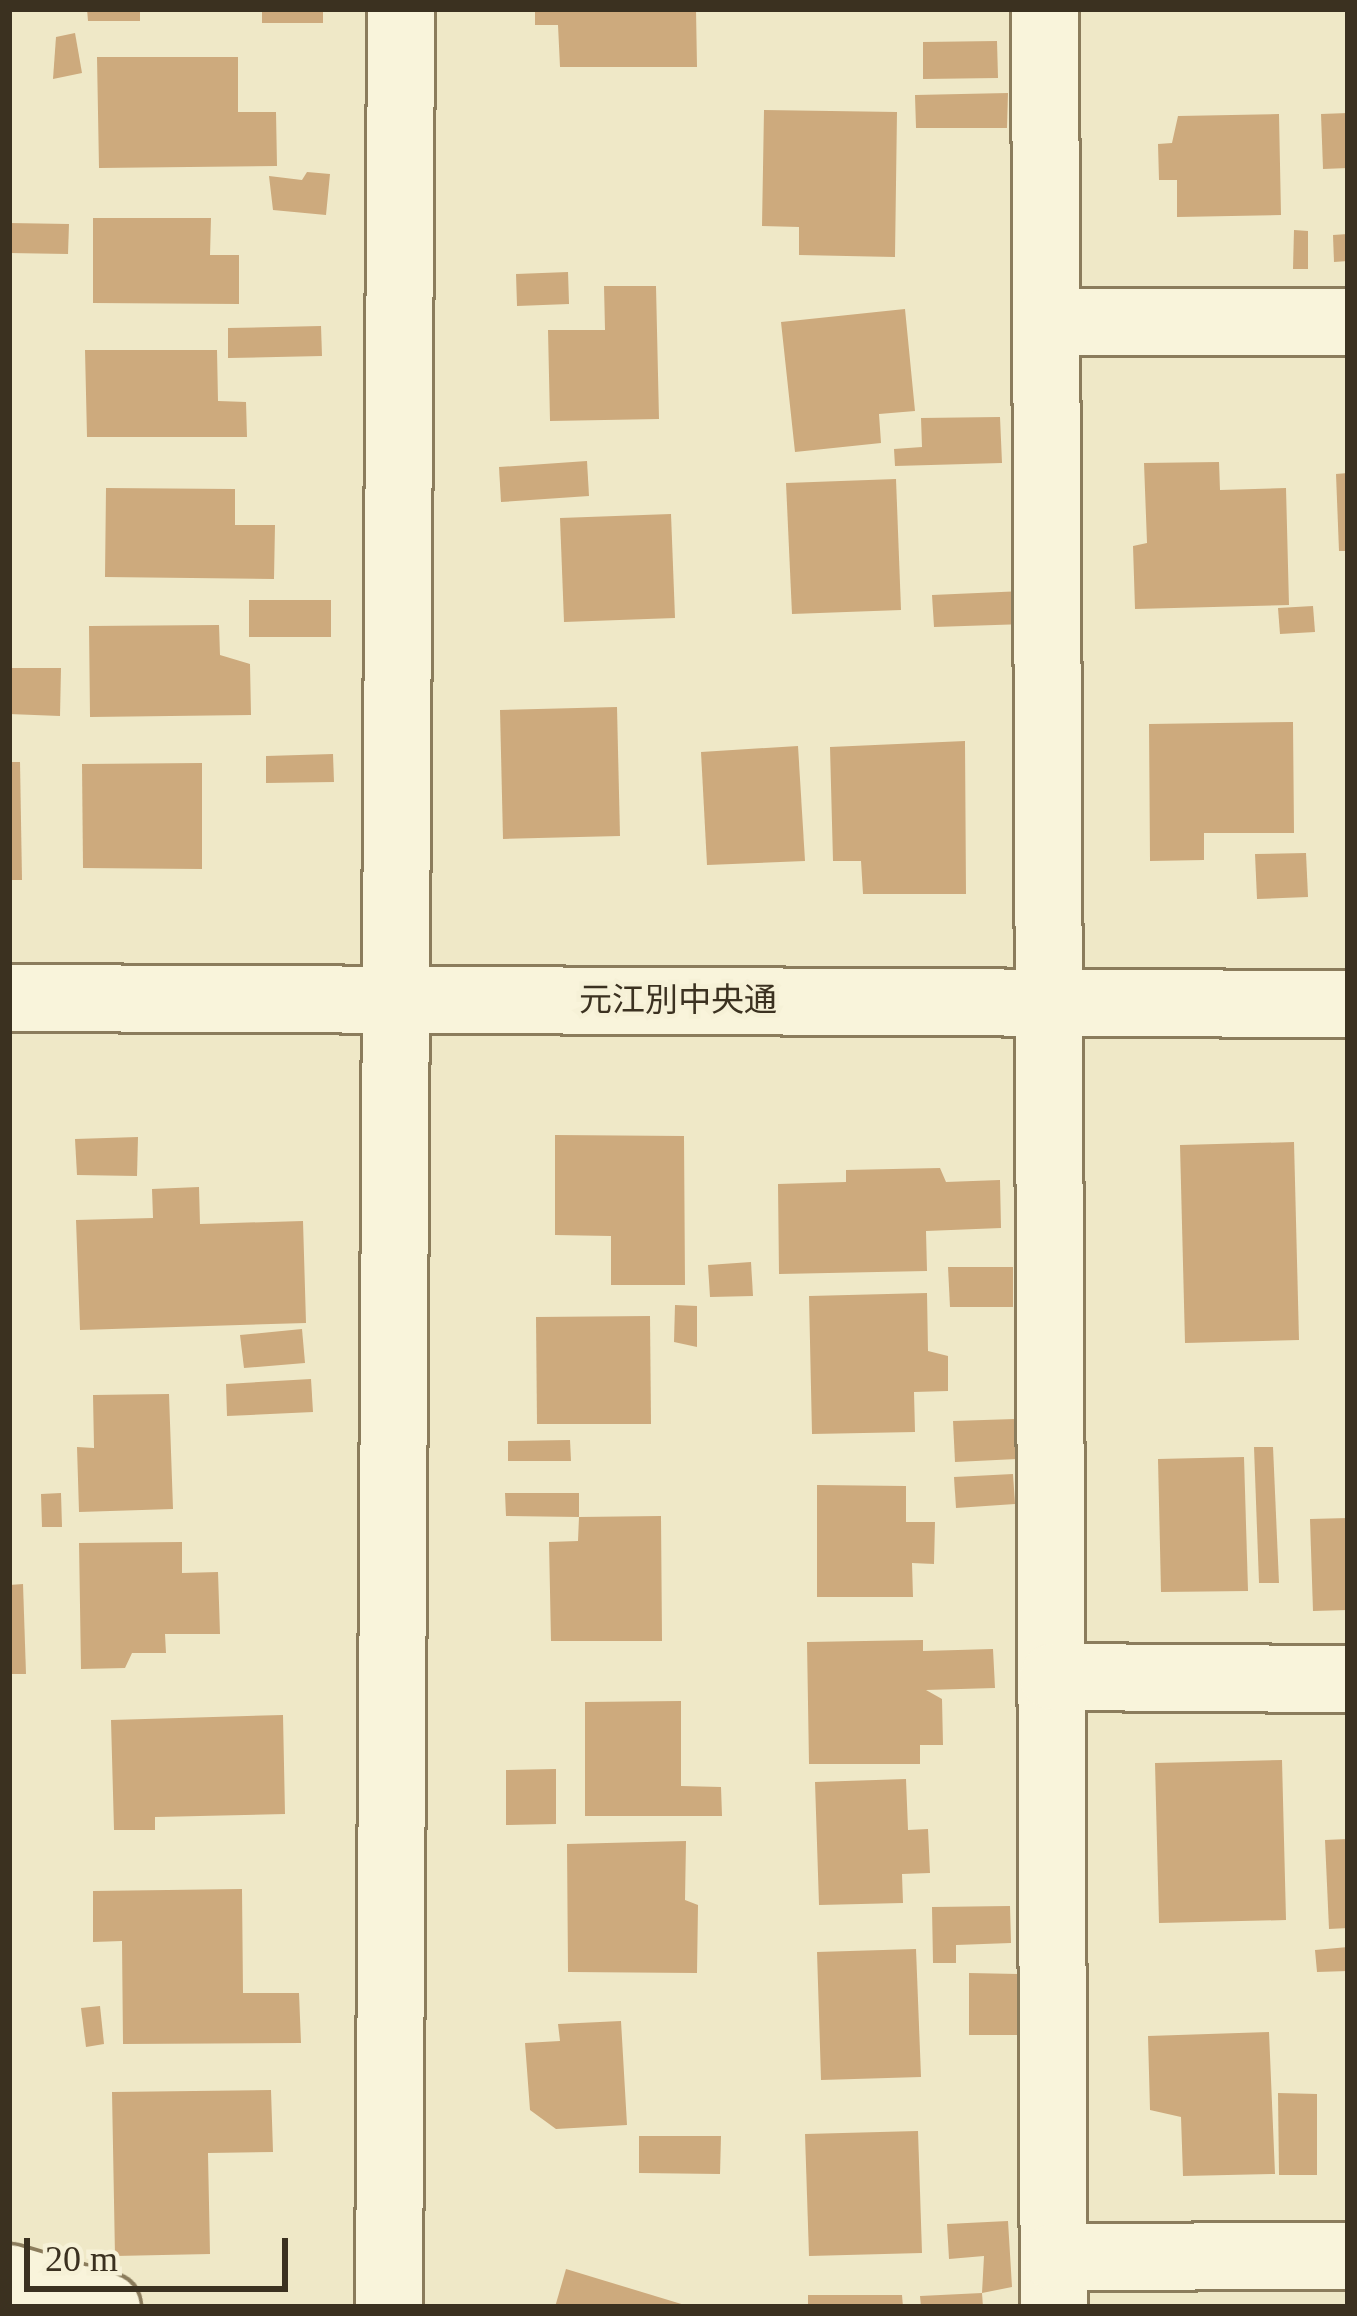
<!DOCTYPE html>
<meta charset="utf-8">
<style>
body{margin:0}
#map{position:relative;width:1357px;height:2316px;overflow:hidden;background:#efe8c7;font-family:"Times New Roman","Noto Sans JP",serif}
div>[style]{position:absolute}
.building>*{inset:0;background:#cdaa7d}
.roads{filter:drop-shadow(3px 0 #8b7c5c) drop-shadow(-3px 0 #8b7c5c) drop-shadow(0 3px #8b7c5c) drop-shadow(0 -3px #8b7c5c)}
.minor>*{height:66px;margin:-33px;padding:0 33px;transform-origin:33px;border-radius:33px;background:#f9f4db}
span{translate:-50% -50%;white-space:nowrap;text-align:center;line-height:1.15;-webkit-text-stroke:9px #f6f1d7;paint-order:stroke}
.street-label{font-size:33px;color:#3b3120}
.frame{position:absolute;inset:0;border:12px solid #3b3120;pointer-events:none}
.scale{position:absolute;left:24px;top:2238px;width:264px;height:54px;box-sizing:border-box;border:6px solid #3b3120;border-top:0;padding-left:15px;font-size:36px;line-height:42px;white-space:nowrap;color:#3b3120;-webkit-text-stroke:9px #f6f1d7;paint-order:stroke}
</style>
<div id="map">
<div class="building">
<i style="clip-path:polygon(87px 9px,140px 9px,140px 21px,88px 21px)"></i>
<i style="clip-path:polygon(262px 9px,323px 9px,323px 23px,262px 23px)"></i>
<i style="clip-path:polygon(535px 9px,696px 9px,697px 67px,560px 67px,558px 25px,535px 25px)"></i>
<i style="clip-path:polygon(75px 33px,82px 73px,53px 79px,56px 37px)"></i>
<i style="clip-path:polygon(997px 41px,998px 78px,923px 79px,923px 42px)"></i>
<i style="clip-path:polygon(97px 57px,238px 57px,238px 112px,276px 112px,277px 166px,99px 168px)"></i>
<i style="clip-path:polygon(1008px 93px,1007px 128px,916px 128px,915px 95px)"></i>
<i style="clip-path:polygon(764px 110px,897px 112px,895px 257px,799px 255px,799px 227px,762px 226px)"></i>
<i style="clip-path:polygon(1348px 113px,1348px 168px,1323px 169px,1321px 114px)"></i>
<i style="clip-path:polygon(1279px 114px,1281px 215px,1177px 217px,1177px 180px,1159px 180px,1158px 144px,1172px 143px,1178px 116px)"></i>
<i style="clip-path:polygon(307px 172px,330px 174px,326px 215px,273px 210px,269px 176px,302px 180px)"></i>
<i style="clip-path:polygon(93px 218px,211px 218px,210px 255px,239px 255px,239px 304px,93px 303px)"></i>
<i style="clip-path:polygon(9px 223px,69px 224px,68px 254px,9px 253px)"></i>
<i style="clip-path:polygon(1294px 230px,1308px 231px,1308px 269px,1293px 269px)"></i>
<i style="clip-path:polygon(1348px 234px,1348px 261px,1334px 262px,1333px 235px)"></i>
<i style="clip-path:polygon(568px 272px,569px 304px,517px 306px,516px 274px)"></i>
<i style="clip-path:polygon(604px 286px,656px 286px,659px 419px,550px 421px,548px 330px,605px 330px)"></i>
<i style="clip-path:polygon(905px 309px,915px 411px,879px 414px,881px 443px,795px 452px,781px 322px)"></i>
<i style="clip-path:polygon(321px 326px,322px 356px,228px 358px,228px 328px)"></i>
<i style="clip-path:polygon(85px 350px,217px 350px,218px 401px,246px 402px,247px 437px,87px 437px)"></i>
<i style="clip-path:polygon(1000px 417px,1002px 463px,895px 466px,894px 449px,922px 447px,921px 418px)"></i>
<i style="clip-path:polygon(587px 461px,589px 496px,501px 502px,499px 467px)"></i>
<i style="clip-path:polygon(1219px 462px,1220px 490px,1286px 488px,1289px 605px,1135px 609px,1133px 546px,1147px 543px,1144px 463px)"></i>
<i style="clip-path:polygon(1348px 473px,1348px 551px,1339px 551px,1336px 474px)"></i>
<i style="clip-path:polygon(896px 479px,901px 610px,792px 614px,786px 483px)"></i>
<i style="clip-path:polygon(106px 488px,235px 489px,235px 525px,275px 525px,274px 579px,105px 577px)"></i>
<i style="clip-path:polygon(671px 514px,675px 618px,564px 622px,560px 518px)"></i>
<i style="clip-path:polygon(1022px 591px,1025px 624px,934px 627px,932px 595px)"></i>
<i style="clip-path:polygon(249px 600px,331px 600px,331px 637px,249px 637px)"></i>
<i style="clip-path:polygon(1313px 606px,1315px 632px,1280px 634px,1278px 608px)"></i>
<i style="clip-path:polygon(219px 625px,220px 655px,250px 664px,251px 715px,90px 717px,89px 626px)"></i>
<i style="clip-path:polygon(9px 668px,61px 668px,60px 716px,9px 714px)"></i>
<i style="clip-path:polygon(617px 707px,620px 836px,503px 839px,500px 710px)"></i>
<i style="clip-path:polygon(1293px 722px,1294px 833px,1204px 833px,1204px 860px,1150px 861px,1149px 724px)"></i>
<i style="clip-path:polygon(965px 741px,966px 894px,863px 894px,861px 861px,833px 861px,830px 747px)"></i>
<i style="clip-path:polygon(798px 746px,805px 861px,707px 865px,701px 752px)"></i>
<i style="clip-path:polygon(333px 754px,334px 782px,266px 783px,266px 756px)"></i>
<i style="clip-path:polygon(9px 762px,20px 762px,22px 880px,9px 880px)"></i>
<i style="clip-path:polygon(202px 763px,202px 869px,83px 868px,82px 764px)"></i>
<i style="clip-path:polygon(1306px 853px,1308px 897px,1257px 899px,1255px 854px)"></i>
<i style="clip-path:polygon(555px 1135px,684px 1136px,685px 1285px,611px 1285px,611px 1236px,555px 1235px)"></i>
<i style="clip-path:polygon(138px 1137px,137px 1176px,77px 1175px,75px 1139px)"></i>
<i style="clip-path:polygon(1294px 1142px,1299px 1340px,1185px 1343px,1180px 1145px)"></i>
<i style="clip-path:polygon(940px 1168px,946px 1182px,1000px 1180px,1001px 1228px,926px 1231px,927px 1271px,779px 1274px,778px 1184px,846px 1182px,846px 1170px)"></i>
<i style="clip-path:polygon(199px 1187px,200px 1224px,303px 1221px,306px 1323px,80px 1330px,76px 1220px,153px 1218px,152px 1189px)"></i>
<i style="clip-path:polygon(751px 1262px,753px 1296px,710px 1297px,708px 1265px)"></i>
<i style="clip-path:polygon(948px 1267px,1013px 1267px,1013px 1307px,950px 1307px)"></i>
<i style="clip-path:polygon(927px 1293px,928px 1351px,948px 1356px,948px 1391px,914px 1392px,915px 1432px,812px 1434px,809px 1296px)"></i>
<i style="clip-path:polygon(675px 1305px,697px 1306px,697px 1347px,674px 1342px)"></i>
<i style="clip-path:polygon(650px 1316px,651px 1424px,537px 1424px,536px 1317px)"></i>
<i style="clip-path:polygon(302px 1329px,305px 1363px,244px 1368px,240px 1335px)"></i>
<i style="clip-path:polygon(311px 1379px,313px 1412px,227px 1416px,226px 1384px)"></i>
<i style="clip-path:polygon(169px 1394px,173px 1509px,79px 1512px,77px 1447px,94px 1448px,93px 1395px)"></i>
<i style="clip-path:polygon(1015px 1419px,1017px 1459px,955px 1462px,953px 1421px)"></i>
<i style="clip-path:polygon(570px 1440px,571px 1461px,508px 1461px,508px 1441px)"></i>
<i style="clip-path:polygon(1254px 1447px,1273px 1447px,1279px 1583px,1259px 1583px)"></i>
<i style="clip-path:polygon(1244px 1457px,1248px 1591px,1161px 1592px,1158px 1459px)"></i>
<i style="clip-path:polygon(1013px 1474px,1015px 1504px,956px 1508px,954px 1477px)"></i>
<i style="clip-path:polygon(817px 1485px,906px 1486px,906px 1522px,935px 1522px,934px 1564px,912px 1563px,913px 1597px,817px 1597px)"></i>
<i style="clip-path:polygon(61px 1493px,62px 1527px,42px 1527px,41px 1494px)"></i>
<i style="clip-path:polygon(505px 1493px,579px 1493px,579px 1517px,661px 1516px,662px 1641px,551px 1641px,549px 1542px,578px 1541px,579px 1517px,506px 1516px)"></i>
<i style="clip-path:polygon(1348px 1518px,1348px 1610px,1313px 1611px,1310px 1519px)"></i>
<i style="clip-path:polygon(182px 1542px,182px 1573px,218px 1572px,220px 1634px,165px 1634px,166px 1653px,132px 1653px,125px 1668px,81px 1669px,79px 1543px)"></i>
<i style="clip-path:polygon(23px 1584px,26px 1674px,9px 1674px,9px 1585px)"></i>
<i style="clip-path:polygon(923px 1640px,923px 1651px,993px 1649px,995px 1688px,926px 1690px,942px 1699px,943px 1745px,920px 1745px,920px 1764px,809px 1764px,807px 1642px)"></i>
<i style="clip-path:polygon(681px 1701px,681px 1786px,721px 1787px,722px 1816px,585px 1816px,585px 1702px)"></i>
<i style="clip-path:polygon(283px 1715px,285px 1814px,155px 1817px,155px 1830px,114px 1830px,111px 1720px)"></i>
<i style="clip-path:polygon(1282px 1760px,1286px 1920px,1159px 1923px,1155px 1763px)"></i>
<i style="clip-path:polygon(556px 1769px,556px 1824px,506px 1825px,506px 1770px)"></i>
<i style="clip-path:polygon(906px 1779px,908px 1830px,928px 1829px,930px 1873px,902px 1874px,903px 1903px,819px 1905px,815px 1782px)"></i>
<i style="clip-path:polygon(1348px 1839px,1348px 1928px,1329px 1929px,1325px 1840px)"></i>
<i style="clip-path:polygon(686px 1841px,685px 1900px,698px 1905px,697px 1973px,568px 1972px,567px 1844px)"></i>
<i style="clip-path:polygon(242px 1889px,243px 1993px,299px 1993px,301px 2043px,123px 2044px,122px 1941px,93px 1942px,93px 1891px)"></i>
<i style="clip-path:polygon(1010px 1906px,1011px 1943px,956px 1945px,956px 1963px,933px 1963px,932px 1907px)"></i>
<i style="clip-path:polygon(1348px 1947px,1348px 1971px,1317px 1972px,1315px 1950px)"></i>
<i style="clip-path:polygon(916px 1949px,921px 2077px,821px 2080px,817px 1952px)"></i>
<i style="clip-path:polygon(969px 1973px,1020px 1974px,1021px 2035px,969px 2035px)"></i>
<i style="clip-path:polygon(100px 2006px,104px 2044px,86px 2047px,81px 2008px)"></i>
<i style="clip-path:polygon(621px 2021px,627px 2125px,556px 2129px,530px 2110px,525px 2043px,560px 2041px,558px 2024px)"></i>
<i style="clip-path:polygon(1269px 2032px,1275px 2174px,1183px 2176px,1181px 2117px,1150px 2110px,1148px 2036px)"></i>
<i style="clip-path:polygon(271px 2090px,273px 2152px,208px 2153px,210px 2254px,115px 2256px,112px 2092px)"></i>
<i style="clip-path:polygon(1278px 2093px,1317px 2094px,1317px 2175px,1279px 2175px)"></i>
<i style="clip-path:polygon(918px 2131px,922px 2253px,809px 2256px,805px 2134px)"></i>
<i style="clip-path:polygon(639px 2136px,721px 2136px,720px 2174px,639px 2173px)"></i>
<i style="clip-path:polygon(1008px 2221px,1012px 2287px,982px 2293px,984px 2256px,949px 2259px,947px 2224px)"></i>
<i style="clip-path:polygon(566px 2269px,688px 2306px,688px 2307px,555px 2307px)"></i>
<i style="clip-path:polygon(982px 2293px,983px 2307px,921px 2307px,920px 2296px)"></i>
<i style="clip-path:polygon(808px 2295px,902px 2295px,903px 2307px,808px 2307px)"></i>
</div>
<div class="roads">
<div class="minor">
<i style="left:1045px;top:9px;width:2298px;rotate:89.78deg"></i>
<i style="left:1047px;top:322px;width:301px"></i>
<i style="left:9px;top:998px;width:1339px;rotate:0.26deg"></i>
<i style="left:1053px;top:1677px;width:295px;rotate:0.4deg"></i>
<i style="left:1054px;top:2257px;width:294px;rotate:-0.2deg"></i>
<i style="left:9px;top:2278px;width:102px;rotate:16.5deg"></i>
<i style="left:389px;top:2307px;width:2298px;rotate:-89.7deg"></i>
</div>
</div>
<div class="street-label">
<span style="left:678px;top:1001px">元江別中央通</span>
</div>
<div class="frame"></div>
<div class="scale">20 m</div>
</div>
